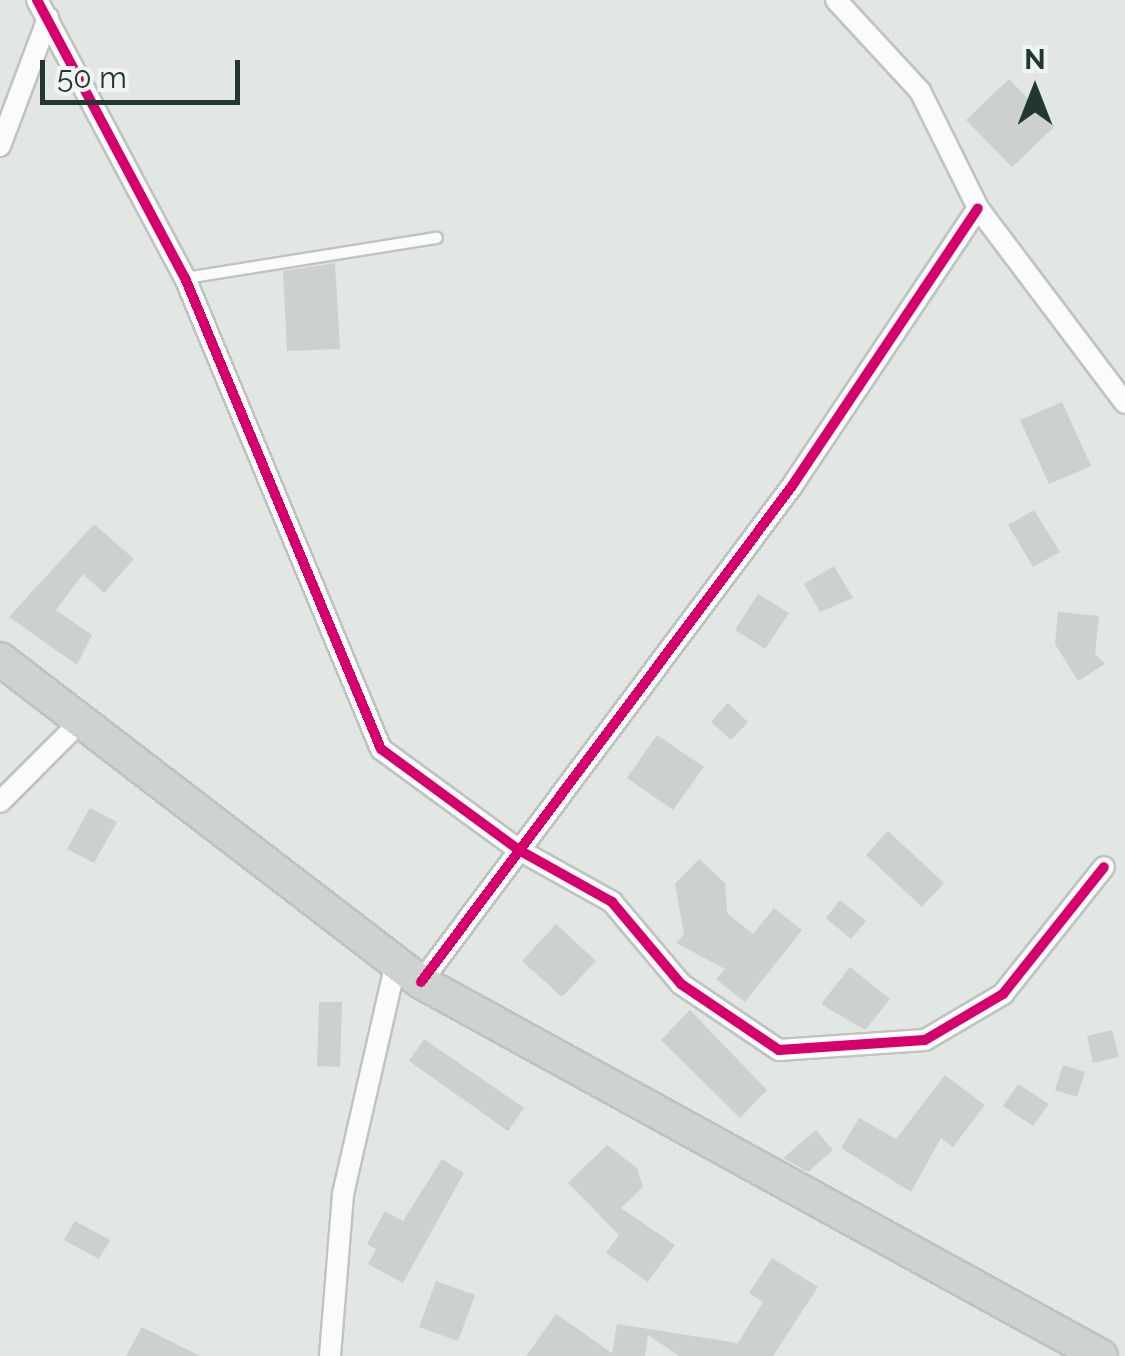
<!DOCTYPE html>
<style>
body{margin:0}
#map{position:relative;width:1125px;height:1356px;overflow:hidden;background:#e2e7e4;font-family:Raleway,sans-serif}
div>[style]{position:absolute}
.building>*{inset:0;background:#ccd0ce}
.roads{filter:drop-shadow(2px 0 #bfc4c1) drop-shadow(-2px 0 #bfc4c1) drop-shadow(0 2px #bfc4c1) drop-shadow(0 -2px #bfc4c1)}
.service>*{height:10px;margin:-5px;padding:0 5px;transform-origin:5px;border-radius:5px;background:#fbfbfb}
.minor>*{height:20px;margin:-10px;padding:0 10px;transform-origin:10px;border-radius:10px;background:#fbfbfb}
.primary>*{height:32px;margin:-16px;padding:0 16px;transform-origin:16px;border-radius:16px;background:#cdd3d1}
.cycleway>*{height:10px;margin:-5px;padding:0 5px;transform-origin:5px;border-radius:5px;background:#d6006c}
span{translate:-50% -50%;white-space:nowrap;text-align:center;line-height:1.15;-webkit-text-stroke:8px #eff6f2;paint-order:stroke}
.north{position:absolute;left:985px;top:40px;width:100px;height:100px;-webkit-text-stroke:8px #eff6f2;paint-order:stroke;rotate:0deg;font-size:28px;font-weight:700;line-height:40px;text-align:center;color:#223730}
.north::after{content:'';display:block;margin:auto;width:35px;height:45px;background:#223730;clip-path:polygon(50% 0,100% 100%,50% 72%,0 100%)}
.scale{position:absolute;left:40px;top:60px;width:200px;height:45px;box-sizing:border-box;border:5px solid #223730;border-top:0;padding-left:12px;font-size:30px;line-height:35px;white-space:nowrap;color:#223730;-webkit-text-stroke:8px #eff6f2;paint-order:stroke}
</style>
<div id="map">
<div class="building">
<i style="clip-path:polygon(1009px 79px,1055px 126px,1012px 167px,966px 120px)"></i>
<i style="clip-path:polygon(335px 263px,340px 349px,287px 351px,283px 271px)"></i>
<i style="clip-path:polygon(1062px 402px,1091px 466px,1049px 484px,1020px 420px)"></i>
<i style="clip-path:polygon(1034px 510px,1060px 552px,1033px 567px,1008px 525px)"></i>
<i style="clip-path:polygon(94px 524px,134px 559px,104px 593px,83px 574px,56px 610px,92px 635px,77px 665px,9px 617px)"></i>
<i style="clip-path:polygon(834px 566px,853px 598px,820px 612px,804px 584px)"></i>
<i style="clip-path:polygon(758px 594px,789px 613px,765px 649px,735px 630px)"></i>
<i style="clip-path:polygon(1058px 612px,1099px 616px,1095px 654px,1105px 664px,1078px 681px,1055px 644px)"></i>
<i style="clip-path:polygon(728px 703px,748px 722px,731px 740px,711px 722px)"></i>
<i style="clip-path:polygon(657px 735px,704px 767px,673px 810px,627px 778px)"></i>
<i style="clip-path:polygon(90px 808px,117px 822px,94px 863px,67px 849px)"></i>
<i style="clip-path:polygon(888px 831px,944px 883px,922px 907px,866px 855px)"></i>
<i style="clip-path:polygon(699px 859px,725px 883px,727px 913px,753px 934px,774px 908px,802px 930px,745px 1002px,716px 979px,725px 969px,676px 943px,684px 934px,675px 884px)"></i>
<i style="clip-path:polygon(840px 900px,866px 921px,851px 939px,826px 918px)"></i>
<i style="clip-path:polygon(556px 924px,596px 961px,562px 997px,522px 961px)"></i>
<i style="clip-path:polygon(850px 967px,890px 999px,865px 1030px,821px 1004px)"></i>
<i style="clip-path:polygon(319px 1002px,342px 1002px,340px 1067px,317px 1066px)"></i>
<i style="clip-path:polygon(690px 1010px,767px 1090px,740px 1118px,661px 1040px)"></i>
<i style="clip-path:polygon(1112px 1030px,1119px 1057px,1093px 1063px,1087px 1036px)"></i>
<i style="clip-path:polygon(424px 1039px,524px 1108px,508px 1131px,409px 1061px)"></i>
<i style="clip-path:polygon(1063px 1065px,1085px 1072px,1077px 1097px,1055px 1090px)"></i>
<i style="clip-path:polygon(945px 1075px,985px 1105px,953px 1147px,941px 1138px,911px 1192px,841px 1148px,859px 1118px,896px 1139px)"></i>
<i style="clip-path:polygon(1018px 1084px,1049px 1104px,1033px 1126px,1003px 1106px)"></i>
<i style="clip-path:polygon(816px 1130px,833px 1150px,808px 1172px,783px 1158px)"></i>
<i style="clip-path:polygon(607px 1145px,637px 1168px,643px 1187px,621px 1208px,675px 1245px,648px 1282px,606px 1253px,619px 1235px,568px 1183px)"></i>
<i style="clip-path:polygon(442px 1159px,464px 1173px,403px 1283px,368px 1264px,376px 1249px,367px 1244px,385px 1211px,403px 1221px)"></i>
<i style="clip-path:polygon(75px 1221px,110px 1240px,99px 1259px,64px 1240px)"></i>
<i style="clip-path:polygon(772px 1258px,818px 1287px,773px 1356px,679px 1356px,648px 1335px,645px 1356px,526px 1356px,556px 1314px,612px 1353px,617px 1324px,738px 1343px,763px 1302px,749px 1293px)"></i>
<i style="clip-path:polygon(436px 1281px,475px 1295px,458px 1341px,419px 1327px)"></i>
<i style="clip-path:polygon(142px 1327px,200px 1356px,126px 1356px)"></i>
</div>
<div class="roads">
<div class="service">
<i style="left:186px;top:278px;width:254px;rotate:-9.1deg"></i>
</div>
<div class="minor">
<i style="left:37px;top:0;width:315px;rotate:62deg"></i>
<i style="left:185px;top:278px;width:510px;rotate:67.41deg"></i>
<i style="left:381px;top:749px;width:171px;rotate:36.2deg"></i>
<i style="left:519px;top:850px;width:107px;rotate:29.2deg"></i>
<i style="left:612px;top:902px;width:107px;rotate:49.9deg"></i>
<i style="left:681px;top:984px;width:118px;rotate:34deg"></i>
<i style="left:779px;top:1050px;width:146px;rotate:-3.9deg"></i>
<i style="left:925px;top:1040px;width:91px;rotate:-30.5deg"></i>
<i style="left:1003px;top:994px;width:162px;rotate:-51.5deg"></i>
<i style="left:836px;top:0;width:124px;rotate:47.3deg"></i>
<i style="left:920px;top:91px;width:131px;rotate:63.6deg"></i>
<i style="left:978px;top:208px;width:244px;rotate:53deg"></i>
<i style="left:0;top:146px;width:137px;rotate:-69.4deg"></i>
<i style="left:0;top:802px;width:113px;rotate:-45deg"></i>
<i style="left:421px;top:982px;width:619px;rotate:-53.2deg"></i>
<i style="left:792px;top:486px;width:334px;rotate:-56.2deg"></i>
<i style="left:330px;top:1356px;width:163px;rotate:-85.4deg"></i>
<i style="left:343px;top:1194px;width:237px;rotate:-77.1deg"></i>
</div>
<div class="primary">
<i style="left:0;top:659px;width:531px;rotate:37.5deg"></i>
<i style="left:421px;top:982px;width:776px;rotate:28.81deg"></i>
</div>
</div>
<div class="cycleway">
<i style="left:37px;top:0;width:315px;rotate:62deg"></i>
<i style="left:185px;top:278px;width:510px;rotate:67.41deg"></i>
<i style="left:381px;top:749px;width:171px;rotate:36.2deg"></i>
<i style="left:519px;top:850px;width:107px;rotate:29.2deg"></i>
<i style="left:612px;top:902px;width:107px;rotate:49.9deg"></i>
<i style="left:681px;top:984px;width:118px;rotate:34deg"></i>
<i style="left:779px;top:1050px;width:146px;rotate:-3.9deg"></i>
<i style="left:925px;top:1040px;width:91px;rotate:-30.5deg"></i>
<i style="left:1003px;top:994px;width:162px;rotate:-51.5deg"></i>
<i style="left:421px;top:982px;width:619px;rotate:-53.2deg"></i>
<i style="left:792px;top:486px;width:334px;rotate:-56.2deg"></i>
</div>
<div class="north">N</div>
<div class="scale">50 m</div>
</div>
